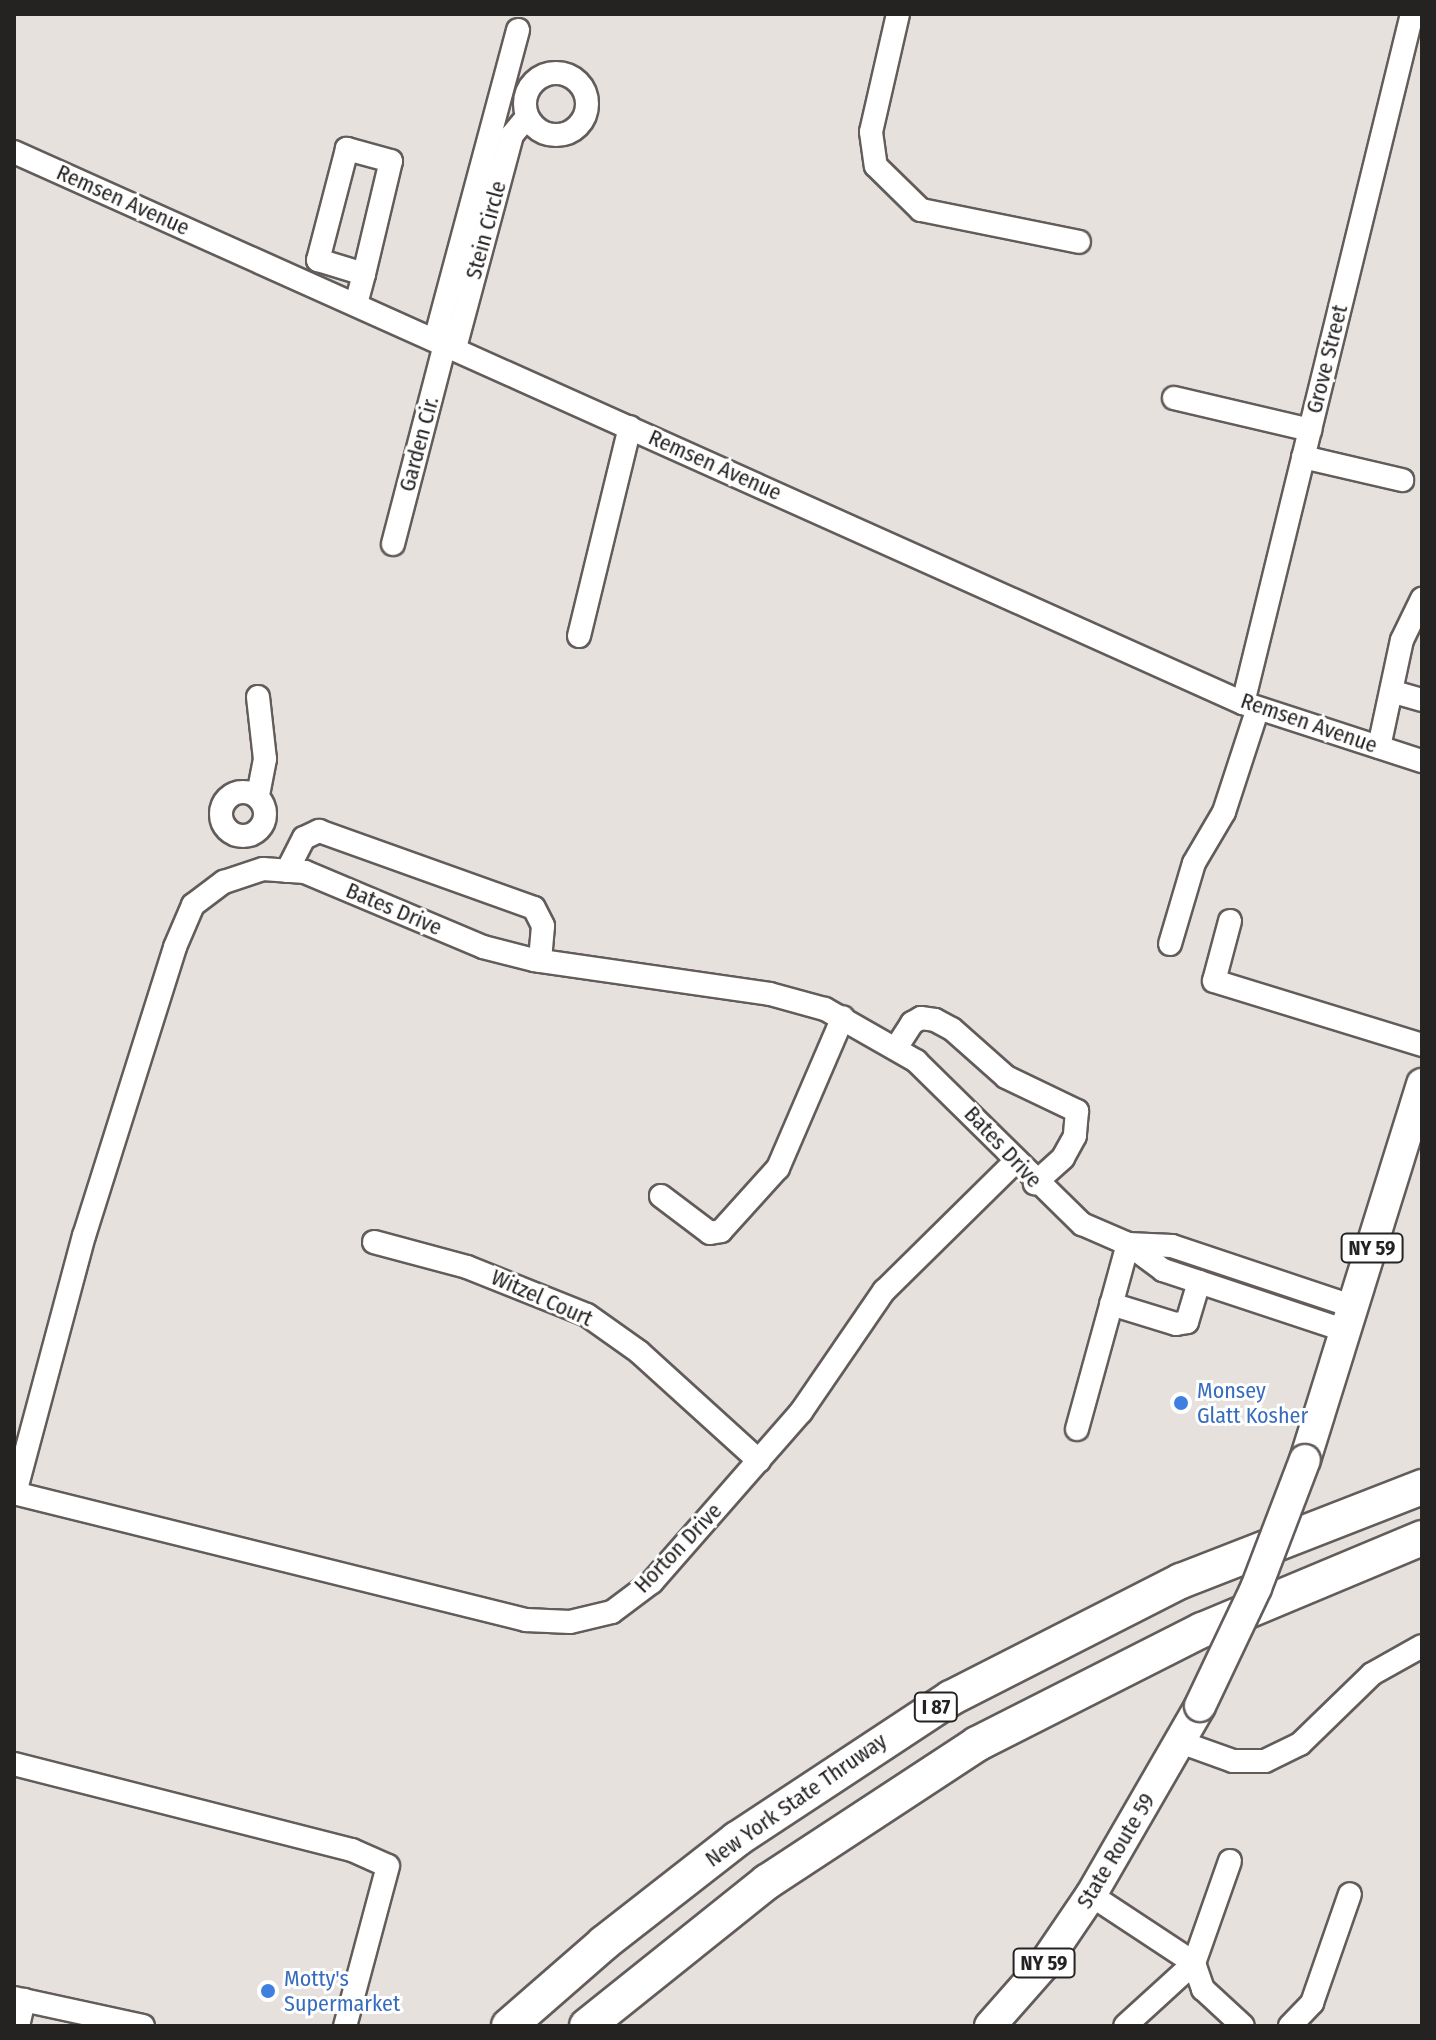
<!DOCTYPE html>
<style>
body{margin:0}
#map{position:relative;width:1436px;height:2040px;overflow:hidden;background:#e7e1de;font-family:"Fira Sans Condensed",sans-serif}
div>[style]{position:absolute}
.roads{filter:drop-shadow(2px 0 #625c5a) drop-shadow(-2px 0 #625c5a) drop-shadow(0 2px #625c5a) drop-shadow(0 -2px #625c5a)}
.minor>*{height:22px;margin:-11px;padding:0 11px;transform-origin:11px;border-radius:11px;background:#fff}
.minor>.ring{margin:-11px;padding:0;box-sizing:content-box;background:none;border:22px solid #fff;border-radius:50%}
.major>*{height:30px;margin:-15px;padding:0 15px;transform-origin:15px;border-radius:15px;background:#fff}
.highway>*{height:34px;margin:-17px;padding:0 17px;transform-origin:17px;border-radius:17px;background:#fff}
.bridges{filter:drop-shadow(2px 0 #625c5a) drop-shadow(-2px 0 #625c5a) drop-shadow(0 2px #625c5a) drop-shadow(0 -2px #625c5a)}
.major-bridge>*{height:30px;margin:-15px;padding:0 15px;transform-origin:15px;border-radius:15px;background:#fff}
.dots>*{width:22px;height:22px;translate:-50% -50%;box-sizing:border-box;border:4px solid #fff;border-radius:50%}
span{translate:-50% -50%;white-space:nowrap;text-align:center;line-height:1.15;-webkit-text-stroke:6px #fff;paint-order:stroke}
.shield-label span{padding:2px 6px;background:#fff;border:2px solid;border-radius:6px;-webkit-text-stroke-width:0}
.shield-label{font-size:20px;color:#252322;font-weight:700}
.street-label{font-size:22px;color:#252322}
.shop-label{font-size:22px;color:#366cbe}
.left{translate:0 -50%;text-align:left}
.frame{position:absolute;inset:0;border:16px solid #252322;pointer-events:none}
</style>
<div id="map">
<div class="roads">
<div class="minor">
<i style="left:898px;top:14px;width:121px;rotate:102.9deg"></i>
<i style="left:871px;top:132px;width:34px;rotate:82deg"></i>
<i style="left:876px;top:166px;width:63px;rotate:44.4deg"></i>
<i style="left:921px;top:210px;width:161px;rotate:11.4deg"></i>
<i class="ring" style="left:525px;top:73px;width:40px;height:40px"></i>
<i style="left:14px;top:152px;width:1347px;rotate:24.15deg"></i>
<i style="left:1243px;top:703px;width:188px;rotate:18deg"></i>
<i style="left:356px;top:304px;width:31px;rotate:-75deg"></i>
<i style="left:364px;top:274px;width:116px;rotate:-76.6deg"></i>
<i style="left:391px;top:161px;width:46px;rotate:-164.7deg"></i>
<i style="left:347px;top:149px;width:115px;rotate:104.6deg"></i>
<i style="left:318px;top:260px;width:48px;rotate:16.9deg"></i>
<i style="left:435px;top:340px;width:321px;rotate:-75deg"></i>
<i style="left:455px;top:348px;width:220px;rotate:-75deg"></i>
<i style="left:512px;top:135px;width:23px;rotate:-50deg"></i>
<i style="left:1174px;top:398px;width:140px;rotate:13.2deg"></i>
<i style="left:1303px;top:457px;width:102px;rotate:13.1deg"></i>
<i style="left:393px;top:544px;width:207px;rotate:-75.4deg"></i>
<i style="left:579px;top:636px;width:215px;rotate:-76.3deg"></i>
<i style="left:1394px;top:692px;width:29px;rotate:16deg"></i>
<i style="left:258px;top:697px;width:62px;rotate:83.6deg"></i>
<i style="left:265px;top:759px;width:38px;rotate:101deg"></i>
<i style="left:1243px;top:703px;width:709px;rotate:-76.22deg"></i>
<i style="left:1379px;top:747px;width:109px;rotate:-77.9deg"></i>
<i style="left:1402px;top:640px;width:46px;rotate:-64deg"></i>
<i class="ring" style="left:221px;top:792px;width:22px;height:22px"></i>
<i style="left:287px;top:871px;width:37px;rotate:-63deg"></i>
<i style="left:304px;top:838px;width:17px;rotate:-25deg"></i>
<i style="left:319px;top:831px;width:228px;rotate:19.7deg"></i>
<i style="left:534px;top:908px;width:20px;rotate:63deg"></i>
<i style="left:543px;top:926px;width:35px;rotate:95deg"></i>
<i style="left:1230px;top:921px;width:62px;rotate:104.9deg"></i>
<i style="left:1214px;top:981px;width:218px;rotate:17.1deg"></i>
<i style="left:1170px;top:944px;width:84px;rotate:-73.5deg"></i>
<i style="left:1194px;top:863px;width:59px;rotate:-59.5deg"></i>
<i style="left:1224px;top:812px;width:109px;rotate:-71.9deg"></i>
<i style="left:896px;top:1048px;width:30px;rotate:-57deg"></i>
<i style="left:912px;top:1023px;width:10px;rotate:-29deg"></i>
<i style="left:921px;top:1018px;width:14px;rotate:8deg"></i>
<i style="left:935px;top:1020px;width:19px;rotate:28deg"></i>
<i style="left:952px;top:1029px;width:72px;rotate:41.6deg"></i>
<i style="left:1006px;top:1077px;width:79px;rotate:25.6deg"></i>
<i style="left:1077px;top:1111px;width:25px;rotate:95deg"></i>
<i style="left:1075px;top:1136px;width:25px;rotate:119deg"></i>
<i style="left:1063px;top:1158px;width:38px;rotate:138deg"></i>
<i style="left:661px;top:1196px;width:61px;rotate:37.1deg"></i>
<i style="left:710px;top:1233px;width:11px;rotate:-10deg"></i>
<i style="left:721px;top:1231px;width:85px;rotate:-47.9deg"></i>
<i style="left:778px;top:1168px;width:164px;rotate:-66.7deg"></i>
<i style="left:374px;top:1242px;width:96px;rotate:15deg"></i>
<i style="left:467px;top:1267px;width:129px;rotate:21.8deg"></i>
<i style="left:587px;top:1315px;width:64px;rotate:35.4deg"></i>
<i style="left:639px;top:1352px;width:162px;rotate:42.2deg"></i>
<i style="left:1128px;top:1244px;width:44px;rotate:2.6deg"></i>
<i style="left:1172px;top:1246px;width:192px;rotate:18.5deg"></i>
<i style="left:1111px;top:1304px;width:68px;rotate:17.1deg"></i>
<i style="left:1176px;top:1324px;width:11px;rotate:-10deg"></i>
<i style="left:1187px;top:1322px;width:42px;rotate:-73.3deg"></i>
<i style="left:1077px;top:1429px;width:192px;rotate:-74.6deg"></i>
<i style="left:14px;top:1493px;width:528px;rotate:13.93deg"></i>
<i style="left:526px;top:1620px;width:44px;rotate:2.6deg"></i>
<i style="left:570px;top:1622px;width:43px;rotate:-13.4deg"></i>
<i style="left:612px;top:1612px;width:50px;rotate:-36.9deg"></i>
<i style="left:652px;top:1582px;width:226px;rotate:-48.8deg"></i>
<i style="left:801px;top:1412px;width:147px;rotate:-55.6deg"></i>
<i style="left:884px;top:1291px;width:184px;rotate:-44.6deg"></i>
<i style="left:15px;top:1493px;width:266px;rotate:-75deg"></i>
<i style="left:84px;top:1236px;width:303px;rotate:-72.5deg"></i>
<i style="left:175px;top:947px;width:46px;rotate:-66.8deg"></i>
<i style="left:193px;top:905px;width:39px;rotate:-37deg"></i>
<i style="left:224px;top:882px;width:41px;rotate:-18.4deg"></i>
<i style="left:263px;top:869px;width:42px;rotate:4.1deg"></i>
<i style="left:305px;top:872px;width:193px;rotate:22.8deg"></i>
<i style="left:483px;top:947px;width:53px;rotate:14.3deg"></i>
<i style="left:534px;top:960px;width:238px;rotate:8.2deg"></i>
<i style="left:770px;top:994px;width:57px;rotate:15.3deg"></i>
<i style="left:825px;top:1009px;width:105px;rotate:29.7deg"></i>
<i style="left:916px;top:1061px;width:233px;rotate:44.5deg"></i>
<i style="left:1082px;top:1224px;width:50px;rotate:23.5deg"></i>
<i style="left:1128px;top:1244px;width:44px;rotate:36.6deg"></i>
<i style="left:1163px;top:1270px;width:193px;rotate:18.4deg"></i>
<i style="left:1180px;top:1742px;width:56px;rotate:19.7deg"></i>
<i style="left:1233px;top:1761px;width:32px"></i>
<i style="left:1265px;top:1761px;width:39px;rotate:-26deg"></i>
<i style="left:1300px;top:1744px;width:100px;rotate:-44.2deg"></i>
<i style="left:1372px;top:1674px;width:57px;rotate:-29.2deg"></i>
<i style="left:14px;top:1764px;width:349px;rotate:14.3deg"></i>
<i style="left:352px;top:1850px;width:39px;rotate:24deg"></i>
<i style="left:388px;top:1866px;width:166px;rotate:105deg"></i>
<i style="left:1230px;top:1861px;width:108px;rotate:109.4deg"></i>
<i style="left:1194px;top:1963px;width:28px;rotate:71deg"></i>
<i style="left:1203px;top:1989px;width:54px;rotate:42.8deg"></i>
<i style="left:1091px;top:1895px;width:123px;rotate:33.4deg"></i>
<i style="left:1194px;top:1963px;width:93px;rotate:137.6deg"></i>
<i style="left:14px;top:1998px;width:132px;rotate:12.2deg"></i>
<i style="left:18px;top:2026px;width:27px;rotate:-77deg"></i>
<i style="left:1290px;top:2026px;width:32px;rotate:-46deg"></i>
<i style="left:1312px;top:2003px;width:115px;rotate:-70.8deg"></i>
</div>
<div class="major">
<i style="left:1305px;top:1460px;width:394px;rotate:-72.7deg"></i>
<i style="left:990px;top:2026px;width:79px;rotate:-48.6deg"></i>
<i style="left:1042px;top:1967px;width:87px;rotate:-55.8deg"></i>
<i style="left:1091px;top:1895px;width:218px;rotate:-60deg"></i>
</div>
<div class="highway">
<i style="left:509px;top:2026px;width:126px;rotate:-41.1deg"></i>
<i style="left:604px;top:1943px;width:169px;rotate:-38deg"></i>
<i style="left:737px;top:1839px;width:256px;rotate:-33.4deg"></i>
<i style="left:951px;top:1698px;width:258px;rotate:-27deg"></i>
<i style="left:1181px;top:1581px;width:259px;rotate:-21.3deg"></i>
<i style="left:587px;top:2026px;width:231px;rotate:-38.7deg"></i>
<i style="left:767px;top:1882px;width:251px;rotate:-33.3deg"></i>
<i style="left:977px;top:1744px;width:252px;rotate:-26.9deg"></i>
<i style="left:1202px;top:1630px;width:238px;rotate:-22.7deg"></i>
</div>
</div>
<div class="bridges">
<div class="major-bridge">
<i style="left:1200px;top:1706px;width:131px;rotate:-64.6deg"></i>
<i style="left:1256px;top:1588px;width:137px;rotate:-69.1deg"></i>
</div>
</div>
<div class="dots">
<i style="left:1181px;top:1403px;background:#3f7fe0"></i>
<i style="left:268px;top:1991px;background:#3f7fe0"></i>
</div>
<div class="shield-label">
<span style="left:1372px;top:1248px">NY 59</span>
<span style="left:936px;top:1707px">I 87</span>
<span style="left:1044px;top:1963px">NY 59</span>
</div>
<div class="street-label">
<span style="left:123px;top:200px;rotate:24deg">Remsen Avenue</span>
<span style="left:486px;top:230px;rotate:-75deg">Stein Circle</span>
<span style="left:1327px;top:359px;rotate:-76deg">Grove Street</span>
<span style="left:419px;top:444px;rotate:-75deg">Garden Cir.</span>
<span style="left:715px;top:465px;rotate:24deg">Remsen Avenue</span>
<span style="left:1309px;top:723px;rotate:19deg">Remsen Avenue</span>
<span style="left:394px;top:909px;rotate:23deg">Bates Drive</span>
<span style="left:1003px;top:1147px;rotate:47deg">Bates Drive</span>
<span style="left:542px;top:1298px;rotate:24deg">Witzel Court</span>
<span style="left:678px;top:1548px;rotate:-46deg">Horton Drive</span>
<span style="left:796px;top:1800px;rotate:-35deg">New York State Thruway</span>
<span style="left:1116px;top:1851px;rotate:-59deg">State Route 59</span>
</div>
<div class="shop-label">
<span class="left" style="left:1197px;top:1403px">Monsey<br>Glatt Kosher</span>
<span class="left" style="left:284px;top:1991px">Motty's<br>Supermarket</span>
</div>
<div class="frame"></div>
</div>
